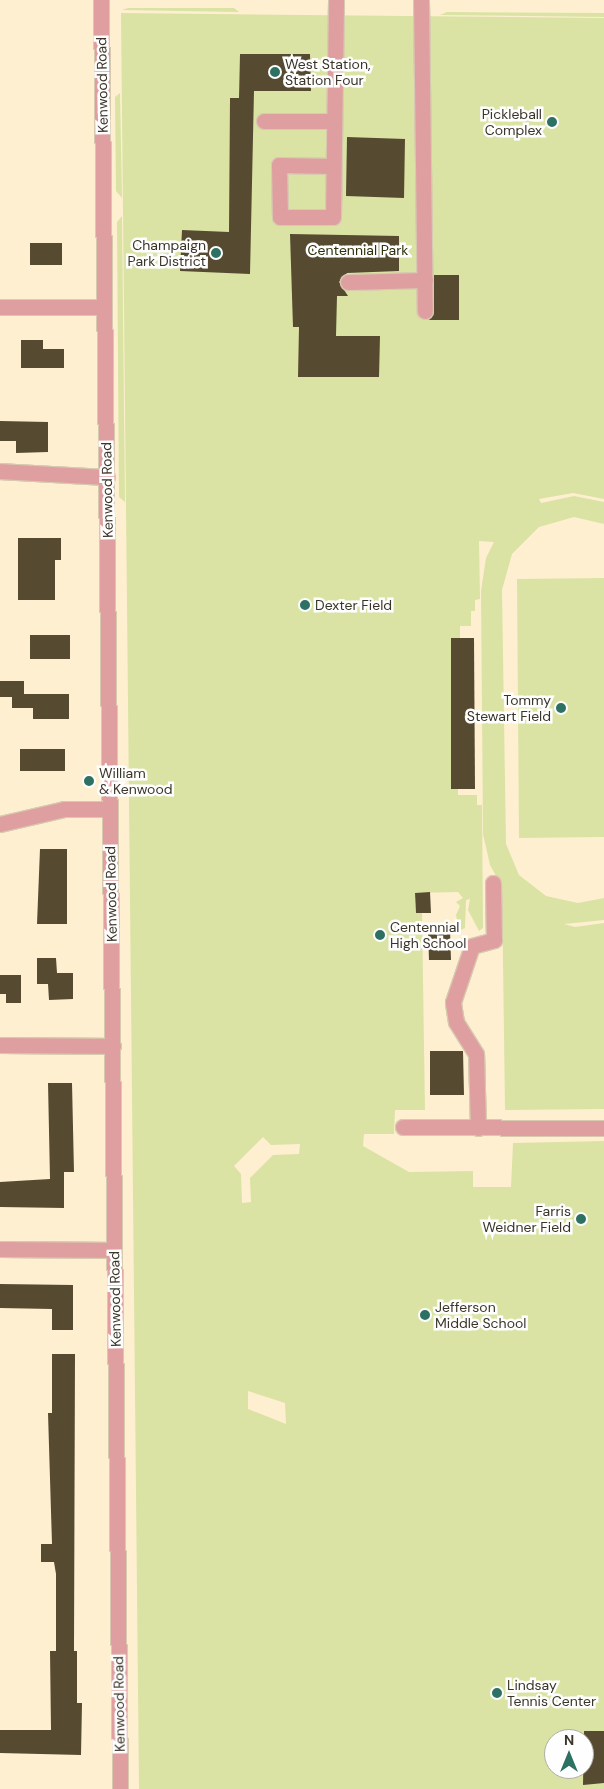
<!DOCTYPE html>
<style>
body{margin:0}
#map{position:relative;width:604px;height:1789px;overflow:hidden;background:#feefd1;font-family:"DM Sans",sans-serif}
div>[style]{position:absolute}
.green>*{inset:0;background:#dae3a4}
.building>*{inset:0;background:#564a30}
.roads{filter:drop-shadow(1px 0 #d7caaf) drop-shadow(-1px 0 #d7caaf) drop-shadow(0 1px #d7caaf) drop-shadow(0 -1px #d7caaf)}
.minor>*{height:15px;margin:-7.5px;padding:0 7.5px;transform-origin:7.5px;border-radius:7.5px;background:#df9fa0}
.dots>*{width:14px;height:14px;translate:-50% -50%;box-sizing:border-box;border:2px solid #fefefe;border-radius:50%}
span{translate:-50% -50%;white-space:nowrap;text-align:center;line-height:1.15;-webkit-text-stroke:5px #fefefe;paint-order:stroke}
.poi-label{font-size:14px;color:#3b3529}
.left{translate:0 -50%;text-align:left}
.right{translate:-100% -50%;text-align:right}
.street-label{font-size:14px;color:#3b3529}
.park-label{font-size:14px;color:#2d310b}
.north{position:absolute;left:544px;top:1729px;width:50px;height:50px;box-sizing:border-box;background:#fefefe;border:1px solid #b0aea9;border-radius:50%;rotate:0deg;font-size:14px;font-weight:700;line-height:20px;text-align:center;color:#3b3529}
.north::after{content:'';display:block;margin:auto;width:18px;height:22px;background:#2d7163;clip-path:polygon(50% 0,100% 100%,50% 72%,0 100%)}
</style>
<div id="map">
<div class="green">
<i style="clip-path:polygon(128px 8px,234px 8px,239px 12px,122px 10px)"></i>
<i style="clip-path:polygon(447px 12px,604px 13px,604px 17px,440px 15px)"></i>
<i style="clip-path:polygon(evenodd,121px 13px,604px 18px,604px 499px,573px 493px,539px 499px,541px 503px,574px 496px,604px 502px,604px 524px,574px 517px,539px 527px,512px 554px,502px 590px,506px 844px,519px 875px,546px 896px,578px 903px,604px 898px,604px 920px,564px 924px,575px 927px,604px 923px,604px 1109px,505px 1110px,502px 887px,490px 865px,483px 834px,481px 591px,486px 558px,494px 542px,479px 541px,480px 599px,475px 600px,475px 611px,471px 611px,471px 626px,460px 626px,460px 638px,451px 638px,451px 789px,458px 789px,458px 795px,477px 795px,477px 805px,482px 805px,483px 928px,479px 931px,468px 910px,470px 899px,466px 900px,465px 928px,459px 931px,456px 915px,460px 906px,456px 902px,463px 898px,458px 892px,415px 893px,416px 913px,422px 913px,425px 1110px,395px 1110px,394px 1134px,364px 1134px,363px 1146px,409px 1172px,473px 1171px,473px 1187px,511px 1187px,513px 1143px,604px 1141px,604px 1789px,139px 1789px,121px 13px,263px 1137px,271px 1145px,300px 1144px,299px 1154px,273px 1155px,250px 1178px,251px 1202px,242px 1203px,241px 1174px,234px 1166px,263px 1137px,121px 13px,248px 1391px,285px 1403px,286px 1424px,248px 1409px,248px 1391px,121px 13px,554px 1739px,584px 1739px,584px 1769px,554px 1769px,554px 1739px)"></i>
<i style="clip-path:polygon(120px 93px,122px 198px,116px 191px,115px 97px)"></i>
<i style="clip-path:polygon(122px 216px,125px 502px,119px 497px,117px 222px)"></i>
<i style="clip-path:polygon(604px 578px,604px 837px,519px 838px,517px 579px)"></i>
</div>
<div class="building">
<i style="clip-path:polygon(240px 54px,310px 54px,311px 91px,254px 91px,250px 274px,180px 271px,182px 230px,229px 232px,230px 98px,239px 98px)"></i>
<i style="clip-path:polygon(347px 137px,405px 139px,404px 198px,346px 196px)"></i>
<i style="clip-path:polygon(290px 234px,399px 236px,399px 271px,347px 273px,339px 282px,348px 296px,337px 296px,336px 336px,380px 336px,379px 377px,298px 377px,299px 327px,293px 327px)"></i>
<i style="clip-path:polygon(30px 243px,62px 243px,62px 265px,30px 265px)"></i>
<i style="clip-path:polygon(434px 275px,459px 275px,459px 320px,429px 320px,434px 311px)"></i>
<i style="clip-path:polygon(21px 340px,43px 340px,43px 349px,64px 349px,64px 368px,21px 368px)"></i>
<i style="clip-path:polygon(0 421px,48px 422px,48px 452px,16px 453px,16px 441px,0 441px)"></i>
<i style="clip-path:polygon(18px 538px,61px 538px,61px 560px,55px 560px,55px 600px,18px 600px)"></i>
<i style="clip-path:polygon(30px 635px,70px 635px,70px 659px,30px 659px)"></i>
<i style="clip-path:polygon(451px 638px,474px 638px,475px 789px,451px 789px)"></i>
<i style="clip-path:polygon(0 681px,24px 681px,24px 694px,69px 694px,69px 719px,33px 719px,33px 708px,12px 708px,12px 697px,0 697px)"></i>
<i style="clip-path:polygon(20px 749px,65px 749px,65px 771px,20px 771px)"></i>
<i style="clip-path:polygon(40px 849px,67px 849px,67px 924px,37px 924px)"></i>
<i style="clip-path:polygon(430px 892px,431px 913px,416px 913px,415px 893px)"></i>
<i style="clip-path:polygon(450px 930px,451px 960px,429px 960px,428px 931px)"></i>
<i style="clip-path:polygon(37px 958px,56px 958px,57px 973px,73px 973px,73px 999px,49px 1000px,48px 984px,37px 984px)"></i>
<i style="clip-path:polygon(0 975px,21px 975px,21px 1003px,6px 1003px,6px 994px,0 994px)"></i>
<i style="clip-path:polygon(430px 1051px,463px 1051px,464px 1095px,430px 1095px)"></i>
<i style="clip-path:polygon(48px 1083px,72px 1083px,74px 1172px,64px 1172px,64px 1208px,0 1207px,0 1182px,50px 1179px)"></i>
<i style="clip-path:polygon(0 1284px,73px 1285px,73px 1330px,52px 1330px,52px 1309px,0 1308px)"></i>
<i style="clip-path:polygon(52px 1354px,75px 1354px,74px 1651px,77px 1651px,77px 1703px,82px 1703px,81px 1755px,0 1753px,0 1730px,51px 1730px,50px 1651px,56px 1651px,56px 1574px,54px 1562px,41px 1562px,41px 1544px,52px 1544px,48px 1413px,52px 1413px)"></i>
<i style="clip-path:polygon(584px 1731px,604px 1731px,604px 1783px,583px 1785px)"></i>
</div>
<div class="roads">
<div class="minor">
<i style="left:101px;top:0;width:1789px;rotate:89.39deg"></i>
<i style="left:421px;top:0;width:311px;rotate:89.3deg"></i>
<i style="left:264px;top:121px;width:70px"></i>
<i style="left:333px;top:166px;width:54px;rotate:-178.9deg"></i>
<i style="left:279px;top:165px;width:52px;rotate:88.9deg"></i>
<i style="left:280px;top:217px;width:53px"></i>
<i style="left:333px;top:217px;width:217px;rotate:-89.2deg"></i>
<i style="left:348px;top:282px;width:77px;rotate:-1.5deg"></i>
<i style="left:0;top:307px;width:104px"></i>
<i style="left:0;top:471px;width:107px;rotate:3.2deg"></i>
<i style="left:0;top:824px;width:66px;rotate:-13.2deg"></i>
<i style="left:64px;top:809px;width:46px"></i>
<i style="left:0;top:1045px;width:113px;rotate:0.5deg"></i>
<i style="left:403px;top:1127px;width:201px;rotate:0.3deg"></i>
<i style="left:478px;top:1128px;width:74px;rotate:-91.5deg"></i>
<i style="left:476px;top:1054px;width:38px;rotate:-122deg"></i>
<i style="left:456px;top:1022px;width:20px;rotate:-99deg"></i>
<i style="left:453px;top:1002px;width:59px;rotate:-71.3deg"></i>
<i style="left:472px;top:946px;width:23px;rotate:-15deg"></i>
<i style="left:494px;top:940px;width:57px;rotate:-91deg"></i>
<i style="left:0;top:1249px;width:114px;rotate:0.5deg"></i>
</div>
</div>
<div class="dots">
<i style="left:275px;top:72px;background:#2d7163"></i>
<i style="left:552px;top:122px;background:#2d7163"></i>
<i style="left:216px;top:253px;background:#2d7163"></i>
<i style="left:305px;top:605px;background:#2d7163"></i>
<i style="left:561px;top:708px;background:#2d7163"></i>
<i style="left:89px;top:781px;background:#2d7163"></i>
<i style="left:380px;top:935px;background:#2d7163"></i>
<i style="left:581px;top:1219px;background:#2d7163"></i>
<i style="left:425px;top:1315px;background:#2d7163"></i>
<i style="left:497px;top:1693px;background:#2d7163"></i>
</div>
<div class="poi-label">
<span class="left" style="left:285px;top:72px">West Station,<br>Station Four</span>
<span class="right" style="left:542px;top:122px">Pickleball<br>Complex</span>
<span class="right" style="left:206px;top:253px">Champaign<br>Park District</span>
<span class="left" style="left:315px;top:605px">Dexter Field</span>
<span class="right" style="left:551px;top:708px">Tommy<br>Stewart Field</span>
<span class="left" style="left:99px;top:781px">William<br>&amp; Kenwood</span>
<span class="left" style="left:390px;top:935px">Centennial<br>High School</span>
<span class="right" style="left:571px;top:1219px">Farris<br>Weidner Field</span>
<span class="left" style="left:435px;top:1315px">Jefferson<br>Middle School</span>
<span class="left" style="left:507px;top:1693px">Lindsay<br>Tennis Center</span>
</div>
<div class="street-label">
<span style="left:102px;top:85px;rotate:-91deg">Kenwood Road</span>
<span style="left:107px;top:490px;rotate:-91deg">Kenwood Road</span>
<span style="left:111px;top:894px;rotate:-91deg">Kenwood Road</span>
<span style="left:115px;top:1299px;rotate:-91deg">Kenwood Road</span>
<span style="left:119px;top:1704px;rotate:-91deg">Kenwood Road</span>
</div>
<div class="park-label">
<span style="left:358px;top:250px">Centennial Park</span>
</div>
<div class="north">N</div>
</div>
